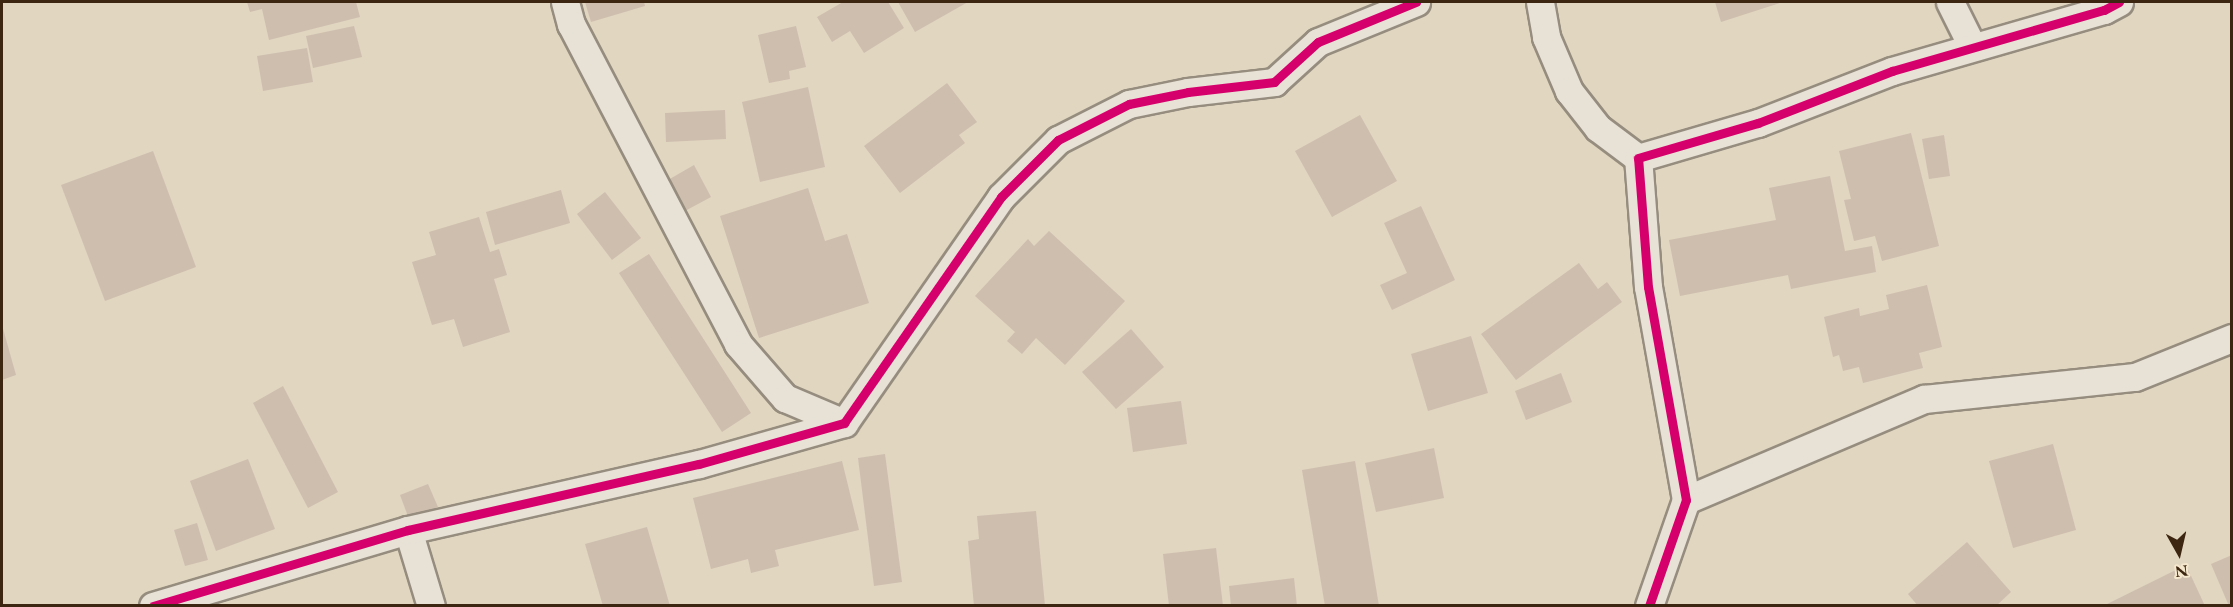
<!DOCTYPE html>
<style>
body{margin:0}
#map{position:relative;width:2233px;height:607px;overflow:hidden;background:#e1d6c0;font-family:"EB Garamond",serif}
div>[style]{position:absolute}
.building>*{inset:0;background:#cebeae}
.roads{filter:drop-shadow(2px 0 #968d7f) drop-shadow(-2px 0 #968d7f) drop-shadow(0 2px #968d7f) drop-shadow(0 -2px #968d7f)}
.street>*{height:27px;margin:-13.5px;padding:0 13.5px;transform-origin:13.5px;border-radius:13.5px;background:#e7e1d6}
.cycleway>*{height:9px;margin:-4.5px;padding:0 4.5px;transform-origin:4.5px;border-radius:4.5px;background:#d6006c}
span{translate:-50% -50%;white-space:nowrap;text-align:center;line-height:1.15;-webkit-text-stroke:4.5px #f5e7cd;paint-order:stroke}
.frame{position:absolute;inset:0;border:3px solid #3c2511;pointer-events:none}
.north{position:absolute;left:2149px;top:523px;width:60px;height:60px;-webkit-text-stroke:4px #f5e7cd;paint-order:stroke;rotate:172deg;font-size:16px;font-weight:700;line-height:24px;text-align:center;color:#3c2511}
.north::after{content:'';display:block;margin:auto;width:21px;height:27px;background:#3c2511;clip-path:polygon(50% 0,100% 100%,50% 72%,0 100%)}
</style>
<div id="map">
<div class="building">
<div style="clip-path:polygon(247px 2px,356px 2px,360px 17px,269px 40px,262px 9px,250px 12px)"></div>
<div style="clip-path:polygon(585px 2px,644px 2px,645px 6px,591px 22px)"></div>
<div style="clip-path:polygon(843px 2px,888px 2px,904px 28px,864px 53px,850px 31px,832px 42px,817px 17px)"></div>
<div style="clip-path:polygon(898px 2px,968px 2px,915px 32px)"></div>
<div style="clip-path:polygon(1715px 2px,1783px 2px,1721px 22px)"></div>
<div style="clip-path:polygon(354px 26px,362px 57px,313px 68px,306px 36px)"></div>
<div style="clip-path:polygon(796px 26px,806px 67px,789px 71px,790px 79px,769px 83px,758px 35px)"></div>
<div style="clip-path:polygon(307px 48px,313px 82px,263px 91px,257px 56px)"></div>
<div style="clip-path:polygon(947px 83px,977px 122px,959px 135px,965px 143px,900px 193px,864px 146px)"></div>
<div style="clip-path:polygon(808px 87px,825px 167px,760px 182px,742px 102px)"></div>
<div style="clip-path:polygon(725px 110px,726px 139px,666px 142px,665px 113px)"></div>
<div style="clip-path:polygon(1360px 115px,1397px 181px,1332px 217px,1295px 151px)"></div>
<div style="clip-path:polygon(1911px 133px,1939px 246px,1882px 261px,1875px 236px,1854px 241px,1844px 200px,1851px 199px,1839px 151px)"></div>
<div style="clip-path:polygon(1944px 135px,1950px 176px,1929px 179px,1922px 139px)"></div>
<div style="clip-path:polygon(153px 151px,196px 267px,105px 301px,61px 185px)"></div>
<div style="clip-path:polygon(694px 165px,711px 197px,685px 211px,668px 180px)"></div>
<div style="clip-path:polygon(1830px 176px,1845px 251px,1872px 246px,1876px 272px,1791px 289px,1788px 275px,1680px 296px,1669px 240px,1776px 220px,1769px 188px)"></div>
<div style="clip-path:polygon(808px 188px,825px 241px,847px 234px,869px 303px,759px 338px,720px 216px)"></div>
<div style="clip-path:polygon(561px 190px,570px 223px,495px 245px,486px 212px)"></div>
<div style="clip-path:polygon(605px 192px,641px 238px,612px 260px,577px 214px)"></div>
<div style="clip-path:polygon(1421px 206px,1455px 280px,1392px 310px,1380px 285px,1407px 273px,1384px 223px)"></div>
<div style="clip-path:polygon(479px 217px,490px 252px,499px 249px,507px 275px,494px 279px,510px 332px,463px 347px,454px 319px,432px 325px,412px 262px,436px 255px,429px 232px)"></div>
<div style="clip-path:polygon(1049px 231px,1125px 301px,1065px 365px,1036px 338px,1022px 354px,1007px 341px,1015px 332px,975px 296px,1028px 239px,1034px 246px)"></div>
<div style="clip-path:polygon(649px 254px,751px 413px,722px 432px,619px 273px)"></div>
<div style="clip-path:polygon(1579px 263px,1598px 289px,1607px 282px,1622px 302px,1516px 380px,1481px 334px)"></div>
<div style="clip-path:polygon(1927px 285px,1942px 347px,1919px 353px,1923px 368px,1863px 383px,1859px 367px,1843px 371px,1839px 355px,1833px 357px,1824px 317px,1859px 308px,1860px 316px,1889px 309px,1886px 295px)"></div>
<div style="clip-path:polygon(2px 325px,16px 375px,2px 380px)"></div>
<div style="clip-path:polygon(1131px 329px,1164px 367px,1116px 409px,1082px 372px)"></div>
<div style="clip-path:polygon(1471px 336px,1488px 393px,1428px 411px,1411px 354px)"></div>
<div style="clip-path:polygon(1561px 373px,1572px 402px,1526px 420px,1515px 391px)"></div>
<div style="clip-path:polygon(283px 386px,338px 492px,308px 508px,253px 403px)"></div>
<div style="clip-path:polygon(1181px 401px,1187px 444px,1133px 452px,1127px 408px)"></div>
<div style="clip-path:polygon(2053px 444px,2076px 530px,2013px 548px,1989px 461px)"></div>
<div style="clip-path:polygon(1434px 448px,1444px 498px,1376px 512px,1365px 463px)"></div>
<div style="clip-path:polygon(885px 454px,902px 582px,874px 586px,858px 458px)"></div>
<div style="clip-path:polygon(248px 459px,275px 529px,216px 551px,190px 481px)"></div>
<div style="clip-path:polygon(842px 461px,859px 530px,775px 550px,779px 566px,751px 573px,748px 559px,711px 569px,693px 498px)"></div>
<div style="clip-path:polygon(1355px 461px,1379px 606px,1325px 606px,1302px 470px)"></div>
<div style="clip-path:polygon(428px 484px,438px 507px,409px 519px,400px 495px)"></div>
<div style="clip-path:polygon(1036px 511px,1045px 606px,974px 606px,968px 541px,979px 539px,977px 516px)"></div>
<div style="clip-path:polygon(197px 523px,208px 560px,185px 566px,174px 530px)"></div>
<div style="clip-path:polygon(647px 527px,670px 606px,603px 606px,585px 544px)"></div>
<div style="clip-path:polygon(1967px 542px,2011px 592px,1996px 606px,1918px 606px,1908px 594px)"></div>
<div style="clip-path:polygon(1216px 548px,1223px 606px,1169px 606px,1163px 554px)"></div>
<div style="clip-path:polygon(2232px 555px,2232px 606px,2229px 606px,2211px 564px)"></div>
<div style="clip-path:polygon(2186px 565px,2205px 606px,2103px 606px)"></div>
<div style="clip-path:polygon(1294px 578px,1297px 606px,1231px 606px,1229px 586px)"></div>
</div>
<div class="roads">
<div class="street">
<div style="left:565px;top:2px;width:23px;rotate:75deg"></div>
<div style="left:571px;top:24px;width:361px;rotate:62.4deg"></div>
<div style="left:738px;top:344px;width:72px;rotate:49deg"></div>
<div style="left:785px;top:398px;width:64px;rotate:23deg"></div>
<div style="left:1540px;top:2px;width:36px;rotate:80deg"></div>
<div style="left:1546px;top:37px;width:59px;rotate:66.9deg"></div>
<div style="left:1569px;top:91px;width:47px;rotate:51.9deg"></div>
<div style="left:1598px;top:128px;width:50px;rotate:36.9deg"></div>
<div style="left:1950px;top:2px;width:49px;rotate:63.4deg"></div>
<div style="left:1686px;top:500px;width:259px;rotate:-23deg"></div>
<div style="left:1924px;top:399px;width:212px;rotate:-6deg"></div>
<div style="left:2135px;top:377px;width:105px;rotate:-21.9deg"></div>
<div style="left:408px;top:530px;width:79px;rotate:73.2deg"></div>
<div style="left:153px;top:606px;width:266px;rotate:-16.6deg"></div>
<div style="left:408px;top:530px;width:298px;rotate:-12.8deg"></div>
<div style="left:699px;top:464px;width:151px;rotate:-15.8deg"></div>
<div style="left:844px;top:423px;width:275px;rotate:-55.2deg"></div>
<div style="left:1001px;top:197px;width:81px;rotate:-45deg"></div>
<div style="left:1058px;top:140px;width:80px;rotate:-26.9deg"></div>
<div style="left:1129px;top:104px;width:60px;rotate:-11.5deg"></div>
<div style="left:1188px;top:92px;width:87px;rotate:-6.6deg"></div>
<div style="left:1274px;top:82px;width:59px;rotate:-42.3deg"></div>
<div style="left:1318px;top:42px;width:106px;rotate:-22.2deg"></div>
<div style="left:1649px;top:606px;width:112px;rotate:-70.8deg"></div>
<div style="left:1686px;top:500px;width:216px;rotate:-100.1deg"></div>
<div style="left:1648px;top:287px;width:129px;rotate:-94.4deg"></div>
<div style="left:1638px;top:158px;width:125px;rotate:-16.3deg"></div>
<div style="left:1758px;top:123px;width:144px;rotate:-21.2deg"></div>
<div style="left:1892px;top:71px;width:221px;rotate:-16.1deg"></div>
<div style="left:2104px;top:10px;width:17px;rotate:-28deg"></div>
</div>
</div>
<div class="cycleway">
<div style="left:153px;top:606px;width:266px;rotate:-16.6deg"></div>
<div style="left:408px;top:530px;width:298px;rotate:-12.8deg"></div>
<div style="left:699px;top:464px;width:151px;rotate:-15.8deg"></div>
<div style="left:844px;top:423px;width:275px;rotate:-55.2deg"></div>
<div style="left:1001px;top:197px;width:81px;rotate:-45deg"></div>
<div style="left:1058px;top:140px;width:80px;rotate:-26.9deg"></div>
<div style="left:1129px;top:104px;width:60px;rotate:-11.5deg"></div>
<div style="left:1188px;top:92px;width:87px;rotate:-6.6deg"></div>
<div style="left:1274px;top:82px;width:59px;rotate:-42.3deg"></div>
<div style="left:1318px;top:42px;width:106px;rotate:-22.2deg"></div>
<div style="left:1649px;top:606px;width:112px;rotate:-70.8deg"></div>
<div style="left:1686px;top:500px;width:216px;rotate:-100.1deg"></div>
<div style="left:1648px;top:287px;width:129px;rotate:-94.4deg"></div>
<div style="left:1638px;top:158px;width:125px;rotate:-16.3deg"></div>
<div style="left:1758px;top:123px;width:144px;rotate:-21.2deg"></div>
<div style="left:1892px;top:71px;width:221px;rotate:-16.1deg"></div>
<div style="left:2104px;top:10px;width:17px;rotate:-28deg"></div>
</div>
<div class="frame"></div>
<div class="north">N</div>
</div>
